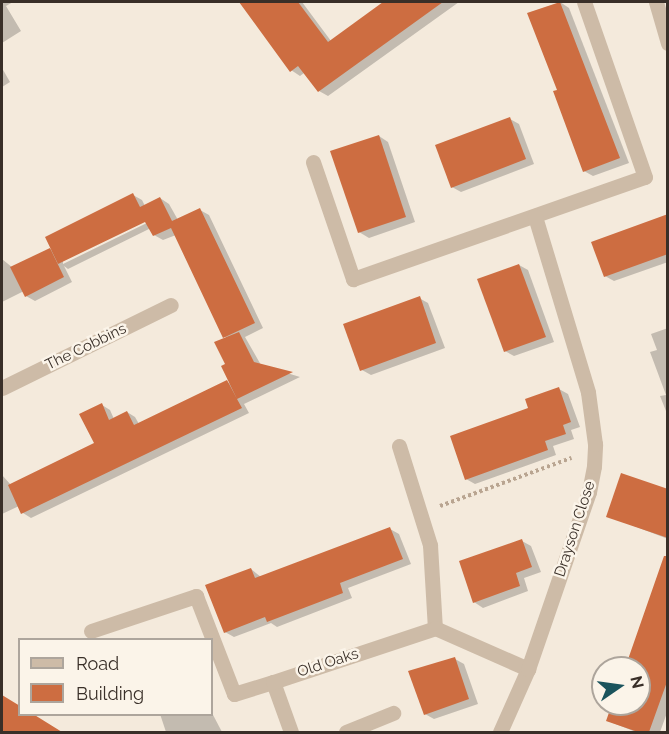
<!DOCTYPE html>
<style>
body{margin:0}
#map{position:relative;width:669px;height:734px;overflow:hidden;background:#f4eadc;font-family:Raleway,sans-serif}
div>[style]{position:absolute}
.shadow>*{inset:0;background:#0003}
.building>*{inset:0;background:#cd6d41}
.path>*{height:4px;margin-top:-2px;transform-origin:0;background:repeating-linear-gradient(90deg,#b9a591 0 3px,transparent 0 6px)}
.minor>*{height:15px;margin:-7.5px;padding:0 7.5px;transform-origin:7.5px;border-radius:7.5px;background:#cdbba7}
.tertiary>*{height:15px;margin:-7.5px;padding:0 7.5px;transform-origin:7.5px;border-radius:7.5px;background:#cdbba7}
span{translate:-50% -50%;white-space:nowrap;text-align:center;line-height:1.15;-webkit-text-stroke:5px #fbf4e9;paint-order:stroke}
.street-label{font-size:15px;color:#392f28}
.frame{position:absolute;inset:0;border:3px solid #392f28;pointer-events:none}
.legend{position:absolute;left:18px;top:638px;width:195px;height:78px;box-sizing:border-box;background:#fbf4e9;border:2px solid #ada59c;margin:0;padding:8px 10px;list-style:none;font-size:18px;color:#392f28}
.legend li{display:flex;align-items:center;gap:12px;height:30px}
.legend b{width:30px;border:2px solid #ada59c}
.north{position:absolute;left:591px;top:656px;width:60px;height:60px;box-sizing:border-box;background:#fbf4e9;border:2px solid #ada59c;border-radius:50%;rotate:77deg;font-size:16px;font-weight:700;line-height:24px;text-align:center;color:#392f28}
.north::after{content:'';display:block;margin:auto;width:21px;height:27px;background:#1b545d;clip-path:polygon(50% 0,100% 100%,50% 72%,0 100%)}
</style>
<div id="map">
<div class="shadow">
<div style="clip-path:polygon(2px 2px,13px 2px,6px 6px,21px 31px,2px 43px)"></div>
<div style="clip-path:polygon(241px 2px,302px 2px,331px 41px,385px 2px,459px 2px,328px 96px,319px 91px,304px 73px,300px 76px,291px 70px)"></div>
<div style="clip-path:polygon(560px 2px,569px 8px,629px 163px,593px 176px,584px 171px,559px 90px)"></div>
<div style="clip-path:polygon(2px 68px,10px 82px,2px 87px)"></div>
<div style="clip-path:polygon(510px 119px,519px 124px,534px 164px,461px 192px,452px 187px)"></div>
<div style="clip-path:polygon(379px 136px,388px 142px,415px 222px,369px 238px,359px 232px)"></div>
<div style="clip-path:polygon(evenodd,133px 195px,142px 200px,145px 206px,160px 198px,169px 204px,178px 220px,200px 210px,209px 215px,263px 328px,245px 337px,261px 365px,300px 377px,244px 404px,249px 413px,31px 518px,23px 513px,19px 506px,2px 514px,2px 475px,11px 485px,96px 444px,102px 405px,110px 410px,114px 419px,127px 412px,135px 417px,139px 424px,227px 382px,231px 384px,226px 338px,176px 235px,163px 240px,154px 235px,151px 228px,68px 269px,64px 266px,72px 282px,35px 301px,26px 296px,24px 291px,2px 302px,2px 259px,13px 268px,50px 249px,54px 252px,133px 195px,152px 217px,153px 220px,63px 264px,63px 261px,152px 217px)"></div>
<div style="clip-path:polygon(668px 215px,668px 262px,614px 281px,605px 276px)"></div>
<div style="clip-path:polygon(519px 265px,528px 270px,554px 342px,514px 356px,505px 351px)"></div>
<div style="clip-path:polygon(419px 298px,428px 303px,445px 348px,371px 375px,362px 370px)"></div>
<div style="clip-path:polygon(668px 328px,668px 416px,660px 396px,666px 395px,650px 352px,657px 350px,651px 334px)"></div>
<div style="clip-path:polygon(559px 389px,568px 394px,580px 427px,571px 430px,574px 439px,553px 446px,556px 455px,475px 484px,466px 479px,530px 409px)"></div>
<div style="clip-path:polygon(668px 491px,668px 539px,608px 516px)"></div>
<div style="clip-path:polygon(390px 529px,399px 534px,411px 564px,348px 588px,352px 598px,277px 627px,271px 623px,234px 637px,225px 632px,251px 569px,261px 577px)"></div>
<div style="clip-path:polygon(522px 541px,531px 546px,541px 572px,524px 578px,528px 591px,483px 608px,474px 602px)"></div>
<div style="clip-path:polygon(668px 591px,668px 710px,660px 732px,636px 732px,608px 721px,614px 704px,639px 704px,639px 668px,626px 668px)"></div>
<div style="clip-path:polygon(455px 659px,464px 664px,478px 704px,434px 719px,425px 714px)"></div>
<div style="clip-path:polygon(2px 696px,20px 707px,20px 714px,31px 714px,61px 732px,2px 732px)"></div>
<div style="clip-path:polygon(212px 713px,222px 732px,166px 732px,160px 714px)"></div>
</div>
<div class="building">
<div style="clip-path:polygon(239px 2px,298px 2px,328px 42px,383px 2px,443px 2px,318px 92px,298px 66px,290px 72px)"></div>
<div style="clip-path:polygon(560px 2px,620px 158px,583px 172px,553px 91px,557px 90px,527px 13px)"></div>
<div style="clip-path:polygon(510px 117px,526px 159px,451px 188px,435px 145px)"></div>
<div style="clip-path:polygon(379px 135px,406px 217px,358px 233px,330px 151px)"></div>
<div style="clip-path:polygon(133px 193px,140px 207px,160px 197px,172px 221px,200px 208px,255px 323px,223px 338px,171px 228px,153px 236px,145px 222px,58px 264px,45px 237px)"></div>
<div style="clip-path:polygon(668px 214px,668px 254px,604px 277px,591px 242px)"></div>
<div style="clip-path:polygon(50px 248px,64px 277px,25px 297px,10px 267px)"></div>
<div style="clip-path:polygon(519px 264px,546px 337px,504px 352px,477px 279px)"></div>
<div style="clip-path:polygon(420px 296px,436px 343px,360px 371px,343px 324px)"></div>
<div style="clip-path:polygon(239px 332px,254px 362px,293px 372px,237px 399px,242px 408px,21px 514px,8px 485px,94px 443px,79px 414px,102px 403px,109px 420px,127px 411px,134px 425px,227px 380px,237px 399px,221px 366px,225px 364px,214px 342px)"></div>
<div style="clip-path:polygon(559px 387px,571px 422px,563px 425px,566px 434px,545px 441px,548px 450px,465px 480px,450px 436px,528px 408px,525px 399px)"></div>
<div style="clip-path:polygon(621px 473px,668px 489px,668px 538px,606px 517px)"></div>
<div style="clip-path:polygon(390px 527px,403px 559px,340px 583px,343px 593px,267px 622px,265px 617px,224px 633px,205px 585px,251px 568px,255px 578px)"></div>
<div style="clip-path:polygon(522px 539px,532px 567px,516px 573px,520px 586px,473px 603px,459px 561px)"></div>
<div style="clip-path:polygon(664px 556px,668px 556px,668px 679px,649px 732px,638px 732px,606px 721px,612px 704px,639px 704px,639px 668px,625px 668px)"></div>
<div style="clip-path:polygon(455px 657px,469px 699px,424px 715px,408px 671px)"></div>
<div style="clip-path:polygon(2px 695px,20px 706px,20px 714px,33px 714px,62px 732px,2px 732px)"></div>
</div>
<div class="path">
<div style="left:440px;top:506px;width:140px;rotate:-20.1deg"></div>
</div>
<div class="minor">
<div style="left:313px;top:162px;width:124px;rotate:71.1deg"></div>
<div style="left:353px;top:279px;width:309px;rotate:-19.3deg"></div>
<div style="left:645px;top:177px;width:185px;rotate:-109.2deg"></div>
<div style="left:2px;top:388px;width:188px;rotate:-26.2deg"></div>
<div style="left:399px;top:446px;width:104px;rotate:72.6deg"></div>
<div style="left:430px;top:545px;width:83px;rotate:86.6deg"></div>
<div style="left:91px;top:631px;width:111px;rotate:-18.4deg"></div>
<div style="left:196px;top:596px;width:105px;rotate:68.8deg"></div>
<div style="left:234px;top:694px;width:41px;rotate:-17.1deg"></div>
<div style="left:291px;top:732px;width:53px;rotate:-109.8deg"></div>
<div style="left:273px;top:682px;width:171px;rotate:-18.4deg"></div>
<div style="left:435px;top:628px;width:102px;rotate:23.8deg"></div>
<div style="left:346px;top:732px;width:51px;rotate:-22deg"></div>
<div style="left:500px;top:732px;width:69px;rotate:-66deg"></div>
<div style="left:528px;top:669px;width:187px;rotate:-71deg"></div>
<div style="left:589px;top:492px;width:26px;rotate:-79deg"></div>
<div style="left:594px;top:466px;width:22px;rotate:-87deg"></div>
<div style="left:595px;top:444px;width:52px;rotate:-97.7deg"></div>
<div style="left:588px;top:392px;width:184px;rotate:-106.8deg"></div>
</div>
<div class="tertiary">
<div style="left:656px;top:2px;width:43px;rotate:73.7deg"></div>
</div>
<div class="street-label">
<span style="left:86px;top:347px;rotate:-26deg">The Cobbins</span>
<span style="left:575px;top:529px;rotate:-72deg">Drayson Close</span>
<span style="left:328px;top:663px;rotate:-18deg">Old Oaks</span>
</div>
<div class="frame"></div>
<ul class="legend">
<li><b style="height:8px;background:#cdbba7"></b>Road</li>
<li><b style="height:16px;background:#cd6d41"></b>Building</li>
</ul>
<div class="north">N</div>
</div>
